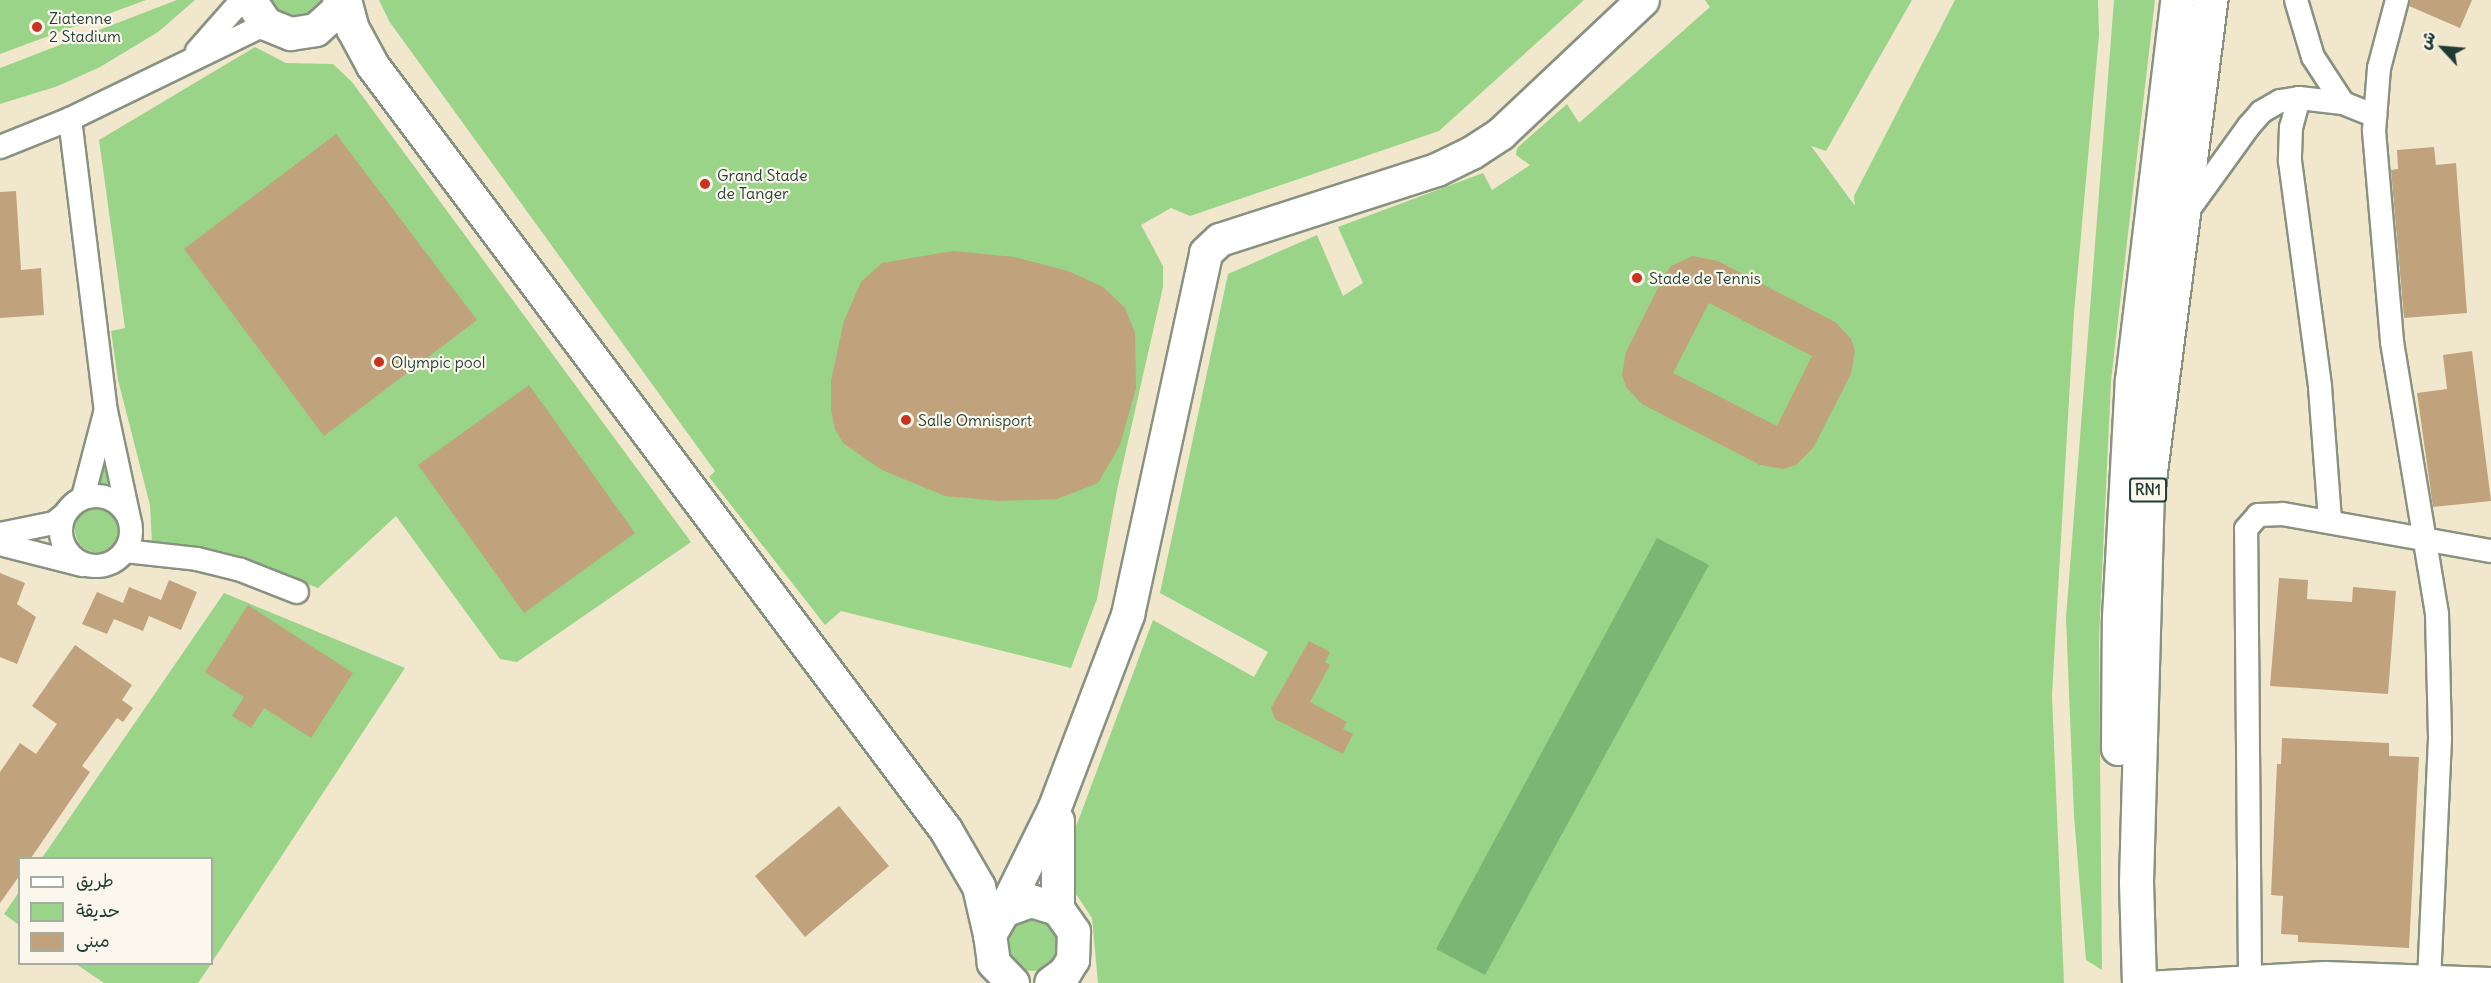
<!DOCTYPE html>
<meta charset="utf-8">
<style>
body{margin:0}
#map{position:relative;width:2491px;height:983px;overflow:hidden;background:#f1e7cd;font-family:Delius,"Playpen Sans Arabic",sans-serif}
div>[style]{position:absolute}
.green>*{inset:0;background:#99d488}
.round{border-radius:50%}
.forest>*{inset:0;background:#7ab674}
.building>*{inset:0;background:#c0a27c}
.roads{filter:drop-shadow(2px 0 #889280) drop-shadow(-2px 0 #889280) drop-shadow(0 2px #889280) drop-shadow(0 -2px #889280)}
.street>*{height:22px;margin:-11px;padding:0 11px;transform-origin:11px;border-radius:11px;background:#fff}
.street>.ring{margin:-11px;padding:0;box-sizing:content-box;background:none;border:22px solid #fff;border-radius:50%}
.secondary>*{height:32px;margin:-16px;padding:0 16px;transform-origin:16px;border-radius:16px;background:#fff}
.highway>*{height:33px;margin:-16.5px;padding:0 16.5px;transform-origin:16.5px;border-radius:16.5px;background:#fff}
.dots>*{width:16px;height:16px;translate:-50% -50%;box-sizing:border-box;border:3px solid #fbf7ec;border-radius:50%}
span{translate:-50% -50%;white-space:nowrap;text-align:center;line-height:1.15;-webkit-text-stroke:4.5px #fbf7ec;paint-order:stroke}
.shield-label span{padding:2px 4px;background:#fbf7ec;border:2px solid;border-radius:4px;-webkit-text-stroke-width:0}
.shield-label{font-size:15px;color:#1f3d34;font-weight:700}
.poi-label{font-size:16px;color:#1f3d34}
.left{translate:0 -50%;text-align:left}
.legend{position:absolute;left:18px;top:857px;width:195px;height:108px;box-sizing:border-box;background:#fbf7ec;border:2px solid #a3ada2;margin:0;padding:8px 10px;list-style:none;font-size:18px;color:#1f3d34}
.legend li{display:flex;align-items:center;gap:12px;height:30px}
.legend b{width:30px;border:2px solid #a3ada2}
.north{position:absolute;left:2413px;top:18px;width:60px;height:60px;-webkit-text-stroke:4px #fbf7ec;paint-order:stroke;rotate:296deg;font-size:16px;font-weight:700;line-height:24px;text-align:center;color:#1f3d34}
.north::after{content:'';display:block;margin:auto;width:21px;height:27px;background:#1f3d34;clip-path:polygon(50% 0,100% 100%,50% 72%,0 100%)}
</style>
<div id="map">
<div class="green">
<div style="clip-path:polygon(0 0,146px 0,0 54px)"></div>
<div style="clip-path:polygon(177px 0,195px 0,158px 32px,100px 67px,58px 86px,0 104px,0 68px)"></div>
<div style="clip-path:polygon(264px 0,330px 0,321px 14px,286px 21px)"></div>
<div style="clip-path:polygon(379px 0,1584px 0,1439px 131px,1190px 216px,1171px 208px,1141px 225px,1163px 266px,1163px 287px,1117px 490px,1097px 599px,1071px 668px,841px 611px,825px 625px,709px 477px,715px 471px,389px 21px)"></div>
<div style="clip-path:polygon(1705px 0,1912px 0,1826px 151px,1811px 146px,1855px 206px,1854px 196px,1955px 0,2098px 0,2099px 35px,2074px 313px,2052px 695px,2064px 983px,1098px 983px,1092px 918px,1074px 891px,1069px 871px,1074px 832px,1153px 620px,1254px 677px,1268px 652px,1160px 593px,1228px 274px,1317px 235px,1343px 296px,1363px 283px,1338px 227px,1483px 173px,1492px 190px,1530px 165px,1516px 155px,1517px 148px,1567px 104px,1579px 123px,1710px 7px)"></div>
<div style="clip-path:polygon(2114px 0,2155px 0,2111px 381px,2099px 638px,2102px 970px,2086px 960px,2074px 816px,2066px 618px)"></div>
<div style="clip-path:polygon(255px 47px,286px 63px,333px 64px,352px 82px,691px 542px,517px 662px,500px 659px,396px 516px,318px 588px,225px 552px,152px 542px,150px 505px,118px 380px,111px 331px,125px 328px,99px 140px)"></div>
<div style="clip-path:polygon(104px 446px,111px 483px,97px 484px)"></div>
<div class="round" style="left:75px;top:507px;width:46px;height:46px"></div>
<div style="clip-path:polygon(224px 593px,405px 668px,212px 962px,212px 858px,42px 858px)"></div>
<div style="clip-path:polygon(19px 892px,19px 925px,4px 914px)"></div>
<div class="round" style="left:1005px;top:917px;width:54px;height:54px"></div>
<div style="clip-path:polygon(76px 964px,211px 964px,198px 983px,104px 983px)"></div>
</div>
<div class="forest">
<div style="clip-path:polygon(1657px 538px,1709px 565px,1485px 975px,1436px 949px)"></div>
</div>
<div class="building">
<div style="clip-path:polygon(2410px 0,2472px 0,2460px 28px,2409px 6px)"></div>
<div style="clip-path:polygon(336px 134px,477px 320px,324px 436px,184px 249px)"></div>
<div style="clip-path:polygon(2434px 147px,2436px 165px,2456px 163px,2467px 313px,2404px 318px,2391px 170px,2398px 169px,2397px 150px)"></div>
<div style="clip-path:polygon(16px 191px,21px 270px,41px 268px,44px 315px,0 318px,0 192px)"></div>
<div style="clip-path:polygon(953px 251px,1014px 257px,1068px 271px,1103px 287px,1125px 308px,1135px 333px,1136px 388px,1120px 445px,1098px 483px,1057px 499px,999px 501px,945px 496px,882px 470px,843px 443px,835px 429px,831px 410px,831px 381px,844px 321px,861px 282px,882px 263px)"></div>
<div style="clip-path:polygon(evenodd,1693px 256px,1718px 261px,1835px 322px,1851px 339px,1855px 351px,1851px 374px,1813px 448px,1796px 465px,1783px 469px,1760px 465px,1642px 404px,1626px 387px,1622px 375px,1626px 352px,1664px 276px,1671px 266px,1693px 256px,1709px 303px,1812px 356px,1777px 426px,1673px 373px,1709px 303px)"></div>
<div style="clip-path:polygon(2472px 351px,2491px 501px,2433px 507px,2417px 393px,2447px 389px,2443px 355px)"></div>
<div style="clip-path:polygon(529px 385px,635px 533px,524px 613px,418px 465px)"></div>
<div style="clip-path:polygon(0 573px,25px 583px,17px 604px,36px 617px,17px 664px,0 657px)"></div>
<div style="clip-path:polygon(2279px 578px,2308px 580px,2307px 599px,2352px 602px,2353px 587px,2396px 591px,2388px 694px,2270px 686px)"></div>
<div style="clip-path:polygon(169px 580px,197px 592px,181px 630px,149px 616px,143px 631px,114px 619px,107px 634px,82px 624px,97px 592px,123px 603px,129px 587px,161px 600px)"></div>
<div style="clip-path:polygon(248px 605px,353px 673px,311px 738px,264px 708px,251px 728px,232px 716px,244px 697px,205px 672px)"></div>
<div style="clip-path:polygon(1309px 641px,1330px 652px,1325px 662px,1330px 665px,1310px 702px,1347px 722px,1343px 729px,1353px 734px,1343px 754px,1275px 719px,1271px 708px)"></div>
<div style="clip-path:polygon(75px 645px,132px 685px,122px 700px,133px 708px,123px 722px,117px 718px,82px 766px,90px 772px,31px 858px,20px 858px,20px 875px,0 903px,0 772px,20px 743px,36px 754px,57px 724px,32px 706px)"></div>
<div style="clip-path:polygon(2282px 738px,2389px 743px,2389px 756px,2419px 757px,2409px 948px,2298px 942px,2298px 935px,2281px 934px,2283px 896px,2271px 895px,2277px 764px,2281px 764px)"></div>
<div style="clip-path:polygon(839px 806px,889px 866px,805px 937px,755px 876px)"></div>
</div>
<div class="roads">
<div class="street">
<div style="left:2296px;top:0;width:59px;rotate:73.4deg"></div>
<div style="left:2313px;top:57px;width:55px;rotate:56.9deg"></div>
<div style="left:2397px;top:0;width:70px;rotate:104.8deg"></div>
<div style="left:2379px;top:68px;width:63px;rotate:94.5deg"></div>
<div style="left:2374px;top:131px;width:212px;rotate:85.1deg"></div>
<div style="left:2392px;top:342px;width:276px;rotate:80.6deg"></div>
<div style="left:2437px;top:614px;width:125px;rotate:88.6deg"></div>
<div style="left:2440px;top:739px;width:244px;rotate:92.6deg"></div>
<div style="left:197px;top:51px;width:68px;rotate:-48.6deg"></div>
<div style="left:2299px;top:98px;width:30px;rotate:105deg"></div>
<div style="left:2291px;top:127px;width:34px;rotate:92deg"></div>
<div style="left:2290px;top:161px;width:228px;rotate:82.4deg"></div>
<div style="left:2320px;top:387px;width:133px;rotate:85.7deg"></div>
<div style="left:70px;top:119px;width:294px;rotate:83deg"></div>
<div style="left:106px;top:411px;width:109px;rotate:77.9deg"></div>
<div style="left:0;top:147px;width:75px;rotate:-21.8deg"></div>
<div style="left:70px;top:119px;width:218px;rotate:-25.9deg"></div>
<div style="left:2184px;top:216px;width:111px;rotate:-54.2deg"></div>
<div style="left:2249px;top:126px;width:18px;rotate:-49deg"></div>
<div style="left:2261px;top:112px;width:22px;rotate:-30deg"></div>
<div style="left:2280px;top:101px;width:19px;rotate:-9deg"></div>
<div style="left:2299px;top:98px;width:44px;rotate:6.5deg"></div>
<div style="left:2343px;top:103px;width:35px;rotate:22deg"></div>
<div class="ring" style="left:61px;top:496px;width:48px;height:48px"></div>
<div style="left:83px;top:497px;width:87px;rotate:-75.3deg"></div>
<div style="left:0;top:534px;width:55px;rotate:-11.5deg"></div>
<div style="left:54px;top:523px;width:13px;rotate:-39deg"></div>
<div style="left:0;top:544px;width:85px;rotate:14.4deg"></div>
<div style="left:125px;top:551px;width:72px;rotate:6.3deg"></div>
<div style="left:197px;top:559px;width:45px;rotate:14deg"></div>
<div style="left:241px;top:570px;width:60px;rotate:21.4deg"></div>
<div style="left:2250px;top:976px;width:447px;rotate:-90.5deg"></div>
<div style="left:2246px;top:529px;width:18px;rotate:-49deg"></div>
<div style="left:2258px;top:515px;width:25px;rotate:-2deg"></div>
<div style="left:2283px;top:514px;width:211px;rotate:10.1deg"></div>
<div style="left:2147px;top:983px;width:178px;rotate:-3.2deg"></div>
<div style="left:2325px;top:973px;width:166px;rotate:2.1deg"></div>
</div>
<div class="secondary">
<div style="left:250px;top:0;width:29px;rotate:56deg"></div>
<div style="left:266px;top:24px;width:27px;rotate:22deg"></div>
<div style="left:291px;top:34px;width:25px;rotate:-9deg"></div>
<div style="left:316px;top:30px;width:27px;rotate:-42deg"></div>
<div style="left:336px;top:12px;width:13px;rotate:-67deg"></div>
<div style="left:345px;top:0;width:30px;rotate:75deg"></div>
<div style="left:353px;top:29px;width:42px;rotate:61.6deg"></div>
<div style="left:373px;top:66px;width:955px;rotate:53.13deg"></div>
<div style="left:946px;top:830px;width:66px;rotate:59.9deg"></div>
<div style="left:979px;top:887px;width:49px;rotate:77.1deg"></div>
<div style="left:1058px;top:909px;width:88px;rotate:-90deg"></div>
<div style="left:1004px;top:911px;width:113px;rotate:-63.7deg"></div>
<div style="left:1054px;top:810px;width:209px;rotate:-69.2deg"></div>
<div style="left:1128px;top:615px;width:370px;rotate:-77.8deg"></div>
<div style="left:1206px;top:253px;width:19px;rotate:-43deg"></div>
<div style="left:1220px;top:240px;width:228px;rotate:-17.9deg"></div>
<div style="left:1437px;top:170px;width:39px;rotate:-26deg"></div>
<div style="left:1472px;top:153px;width:35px;rotate:-33deg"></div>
<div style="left:1501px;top:134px;width:195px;rotate:-43.3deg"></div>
<div style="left:1013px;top:983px;width:28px;rotate:-134deg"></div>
<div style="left:994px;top:963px;width:28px;rotate:-98deg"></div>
<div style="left:990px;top:935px;width:28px;rotate:-60deg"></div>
<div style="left:1004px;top:911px;width:29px;rotate:-20deg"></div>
<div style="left:1031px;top:901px;width:28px;rotate:17deg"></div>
<div style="left:1058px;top:909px;width:28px;rotate:55deg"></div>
<div style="left:1074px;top:932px;width:28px;rotate:92deg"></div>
<div style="left:1073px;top:960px;width:15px;rotate:122deg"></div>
<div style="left:1065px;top:973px;width:17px;rotate:144deg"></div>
</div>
<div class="highway">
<div style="left:2118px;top:748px;width:131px;rotate:-89.6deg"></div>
<div style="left:2119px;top:617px;width:237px;rotate:-86.9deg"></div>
<div style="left:2132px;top:380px;width:383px;rotate:-83.2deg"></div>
<div style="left:2139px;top:983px;width:101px;rotate:-91.7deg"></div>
<div style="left:2136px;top:882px;width:387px;rotate:-88.4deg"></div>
<div style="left:2147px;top:495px;width:499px;rotate:-82.7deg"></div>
</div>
</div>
<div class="dots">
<div style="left:37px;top:27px;background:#c8321e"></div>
<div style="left:705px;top:184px;background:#c8321e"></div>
<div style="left:1637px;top:278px;background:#c8321e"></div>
<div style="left:379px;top:362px;background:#c8321e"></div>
<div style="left:906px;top:420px;background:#c8321e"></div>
</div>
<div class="shield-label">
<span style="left:2148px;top:490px">RN1</span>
</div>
<div class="poi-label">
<span class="left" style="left:49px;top:27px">Ziatenne<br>2 Stadium</span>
<span class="left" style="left:717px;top:184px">Grand Stade<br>de Tanger</span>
<span class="left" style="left:1649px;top:278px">Stade de Tennis</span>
<span class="left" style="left:391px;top:362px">Olympic pool</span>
<span class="left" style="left:918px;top:420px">Salle Omnisport</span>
</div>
<ul class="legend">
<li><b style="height:8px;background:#fff"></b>طريق</li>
<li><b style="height:16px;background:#99d488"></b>حديقة</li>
<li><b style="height:16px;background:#c0a27c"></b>مبنى</li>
</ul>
<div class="north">ش</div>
</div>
